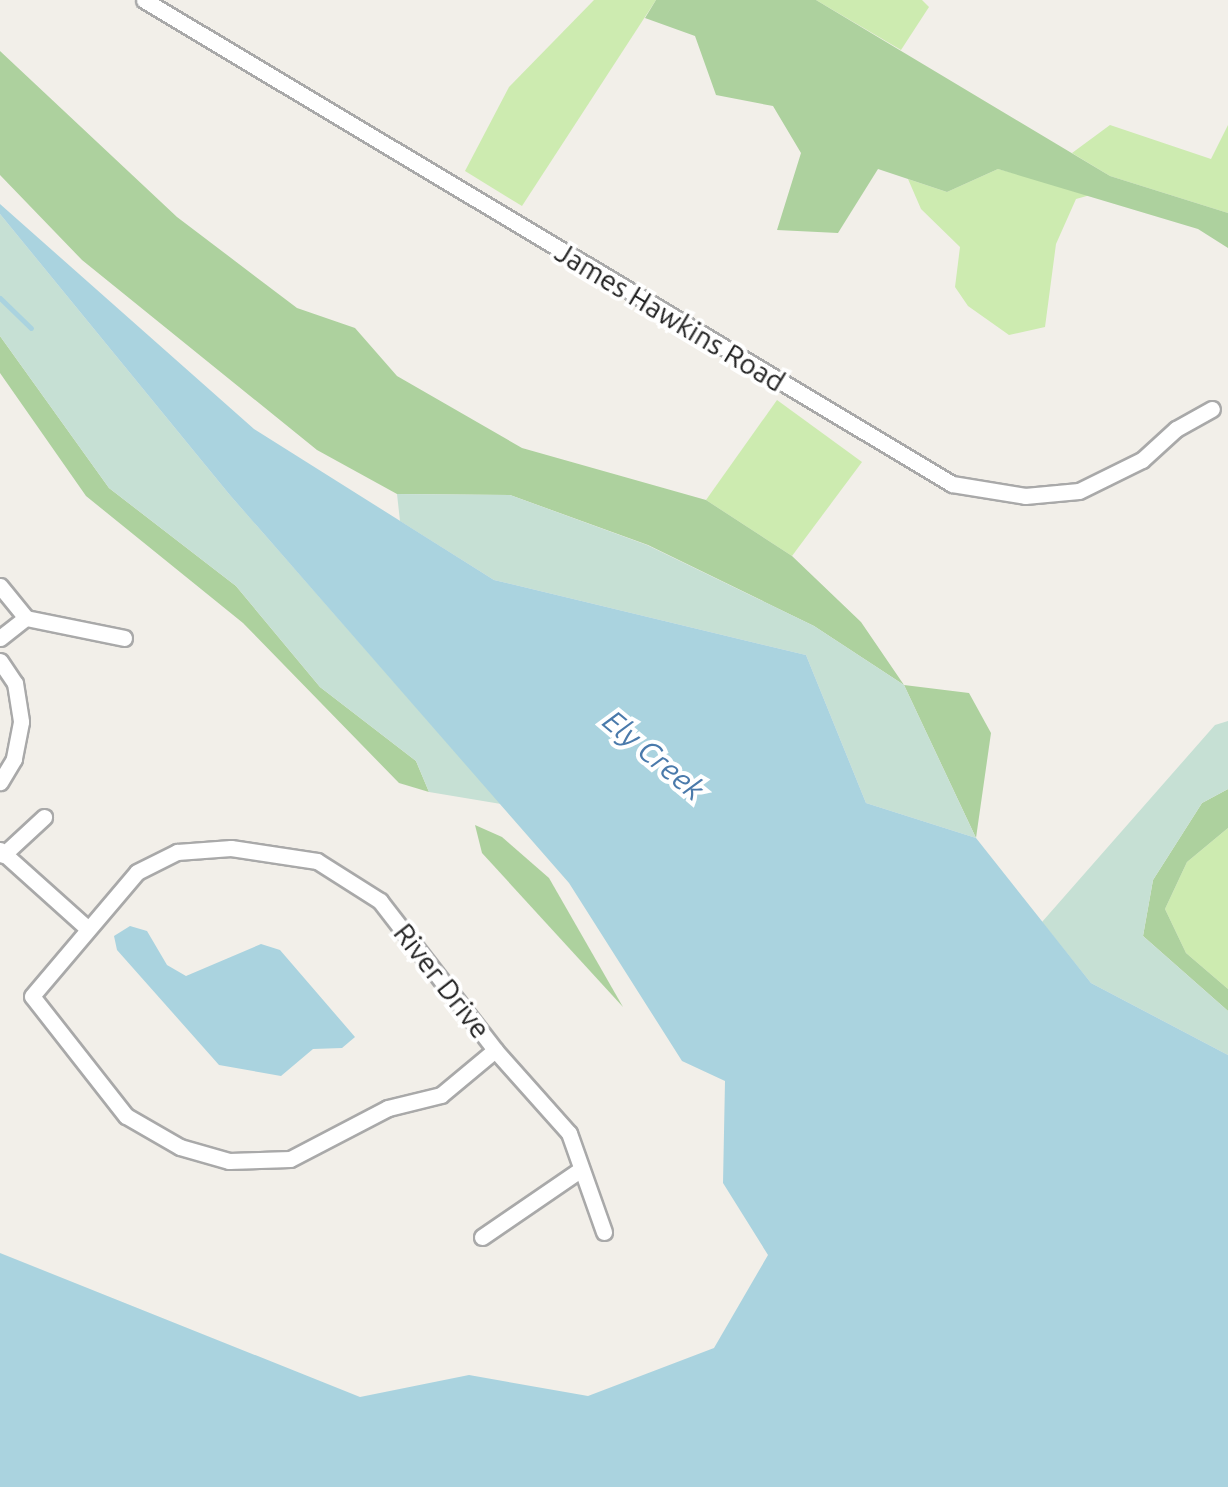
<!DOCTYPE html>
<style>
body{margin:0}
#map{position:relative;width:1228px;height:1487px;overflow:hidden;background:#f2efe9;font-family:Ubuntu,sans-serif}
div>[style]{position:absolute}
.grass>*{inset:0;background:#cdebb0}
.forest>*{inset:0;background:#add19e}
.wetland>*{inset:0;background:#c6e0d4}
.water>*{inset:0;background:#aad3df}
.stream>*{height:5px;margin:-2.5px;padding:0 2.5px;transform-origin:2.5px;border-radius:2.5px;background:#aad3df}
.roads{filter:drop-shadow(2px 0 #a9a9a9) drop-shadow(-2px 0 #a9a9a9) drop-shadow(0 2px #a9a9a9) drop-shadow(0 -2px #a9a9a9)}
.street>*{height:15px;margin:-7.5px;padding:0 7.5px;transform-origin:7.5px;border-radius:7.5px;background:#fff}
span{translate:-50% -50%;white-space:nowrap;text-align:center;line-height:1.15;-webkit-text-stroke:8px #fff;paint-order:stroke}
.street-label{font-size:28px;color:#222}
.water-label{font-size:30px;color:#4a7aab;font-style:italic}
</style>
<div id="map">
<div class="grass">
<div style="clip-path:polygon(594px 0,656px 0,522px 206px,465px 171px,509px 87px)"></div>
<div style="clip-path:polygon(816px 0,922px 0,929px 7px,901px 50px)"></div>
<div style="clip-path:polygon(1110px 125px,1211px 159px,1228px 125px,1228px 213px,1110px 176px,1072px 153px)"></div>
<div style="clip-path:polygon(998px 169px,1094px 194px,1076px 199px,1056px 244px,1045px 327px,1009px 335px,968px 306px,955px 287px,960px 247px,921px 209px,908px 179px,947px 192px)"></div>
<div style="clip-path:polygon(777px 400px,862px 462px,792px 556px,706px 500px)"></div>
<div style="clip-path:polygon(1228px 828px,1228px 989px,1186px 953px,1165px 909px,1187px 862px)"></div>
</div>
<div class="forest">
<div style="clip-path:polygon(656px 0,816px 0,1110px 176px,1228px 213px,1228px 248px,1198px 229px,998px 169px,947px 192px,878px 169px,838px 233px,777px 230px,801px 153px,773px 106px,716px 95px,695px 36px,645px 18px)"></div>
<div style="clip-path:polygon(0 51px,177px 217px,297px 308px,355px 328px,397px 376px,522px 448px,706px 500px,792px 556px,861px 622px,904px 685px,969px 693px,991px 733px,976px 838px,904px 685px,814px 626px,648px 545px,510px 495px,397px 494px,317px 450px,82px 260px,0 175px)"></div>
<div style="clip-path:polygon(0 336px,109px 488px,236px 586px,320px 687px,416px 761px,429px 792px,399px 783px,243px 623px,86px 496px,0 373px)"></div>
<div style="clip-path:polygon(1228px 789px,1228px 828px,1187px 862px,1165px 909px,1186px 953px,1228px 989px,1228px 1011px,1143px 936px,1153px 880px,1202px 803px)"></div>
<div style="clip-path:polygon(475px 825px,502px 837px,549px 878px,623px 1007px,482px 853px)"></div>
</div>
<div class="wetland">
<div style="clip-path:polygon(0 214px,229px 494px,501px 804px,429px 792px,416px 761px,320px 687px,236px 586px,109px 488px,0 336px)"></div>
<div style="clip-path:polygon(397px 494px,510px 495px,647px 545px,814px 626px,904px 685px,976px 838px,866px 803px,806px 655px,494px 580px,400px 521px)"></div>
<div style="clip-path:polygon(1228px 721px,1228px 789px,1202px 803px,1153px 880px,1143px 936px,1228px 1011px,1228px 1055px,1091px 983px,1042px 922px,1215px 725px)"></div>
</div>
<div class="water">
<div style="clip-path:polygon(0 204px,254px 429px,494px 580px,806px 655px,866px 803px,976px 838px,1091px 983px,1228px 1055px,1228px 1487px,0 1487px,0 1253px,360px 1397px,469px 1375px,588px 1396px,714px 1348px,768px 1255px,723px 1183px,725px 1081px,682px 1061px,569px 883px,229px 494px,0 214px)"></div>
<div style="clip-path:polygon(130px 926px,147px 931px,167px 965px,186px 976px,261px 944px,280px 950px,355px 1037px,342px 1048px,313px 1049px,281px 1076px,219px 1065px,117px 950px,114px 936px)"></div>
</div>
<div class="stream">
<div style="left:0;top:298px;width:43px;rotate:44.1deg"></div>
</div>
<div class="roads">
<div class="street">
<div style="left:144px;top:0;width:942px;rotate:30.92deg"></div>
<div style="left:952px;top:484px;width:74px;rotate:9.3deg"></div>
<div style="left:1025px;top:496px;width:54px;rotate:-5.3deg"></div>
<div style="left:1079px;top:491px;width:70px;rotate:-26.2deg"></div>
<div style="left:1142px;top:460px;width:46px;rotate:-42.4deg"></div>
<div style="left:1176px;top:429px;width:41px;rotate:-29.1deg"></div>
<div style="left:0;top:586px;width:41px;rotate:50.9deg"></div>
<div style="left:0;top:638px;width:33px;rotate:-38deg"></div>
<div style="left:26px;top:618px;width:100px;rotate:11.5deg"></div>
<div style="left:0;top:661px;width:27px;rotate:56deg"></div>
<div style="left:15px;top:683px;width:39px;rotate:81deg"></div>
<div style="left:21px;top:722px;width:38px;rotate:101deg"></div>
<div style="left:14px;top:759px;width:27px;rotate:121deg"></div>
<div style="left:0;top:850px;width:117px;rotate:41.9deg"></div>
<div style="left:3px;top:855px;width:56px;rotate:-42.8deg"></div>
<div style="left:495px;top:1050px;width:70px;rotate:140.2deg"></div>
<div style="left:441px;top:1095px;width:55px;rotate:166.2deg"></div>
<div style="left:388px;top:1108px;width:110px;rotate:152.5deg"></div>
<div style="left:290px;top:1159px;width:61px;rotate:178.1deg"></div>
<div style="left:229px;top:1161px;width:51px;rotate:-164.1deg"></div>
<div style="left:180px;top:1147px;width:62px;rotate:-150.1deg"></div>
<div style="left:126px;top:1116px;width:152px;rotate:-128.1deg"></div>
<div style="left:32px;top:996px;width:162px;rotate:-49.7deg"></div>
<div style="left:137px;top:872px;width:45px;rotate:-26.6deg"></div>
<div style="left:177px;top:852px;width:54px;rotate:-4.2deg"></div>
<div style="left:231px;top:848px;width:87px;rotate:8.6deg"></div>
<div style="left:317px;top:861px;width:75px;rotate:32.4deg"></div>
<div style="left:380px;top:901px;width:188px;rotate:52.3deg"></div>
<div style="left:495px;top:1050px;width:111px;rotate:48.3deg"></div>
<div style="left:569px;top:1133px;width:105px;rotate:70.5deg"></div>
<div style="left:482px;top:1237px;width:119px;rotate:-34.4deg"></div>
</div>
</div>
<div class="street-label">
<span style="left:670px;top:317px;rotate:31deg">James Hawkins Road</span>
<span style="left:442px;top:981px;rotate:52deg">River Drive</span>
</div>
<div class="water-label">
<span style="left:654px;top:755px;rotate:40deg">Ely Creek</span>
</div>
</div>
